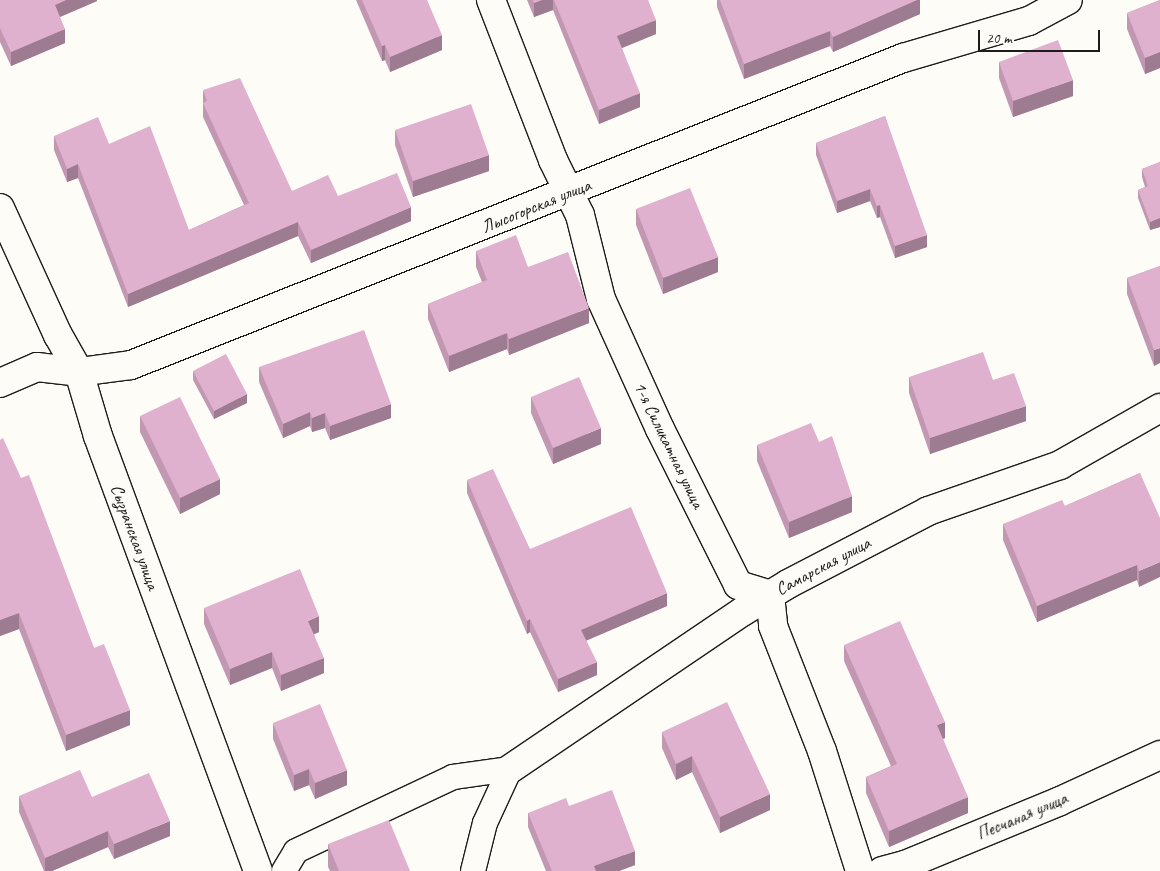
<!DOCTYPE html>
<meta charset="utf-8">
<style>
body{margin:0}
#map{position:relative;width:1160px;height:871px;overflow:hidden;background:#fdfcf7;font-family:Caveat,sans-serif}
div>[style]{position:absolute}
.roads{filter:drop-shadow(1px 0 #1c1c1c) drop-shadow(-1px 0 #1c1c1c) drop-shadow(0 1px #1c1c1c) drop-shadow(0 -1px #1c1c1c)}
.lane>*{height:24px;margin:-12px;padding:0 12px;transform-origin:12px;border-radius:12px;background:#fdfcf7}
.street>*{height:28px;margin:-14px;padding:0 14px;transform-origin:14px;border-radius:14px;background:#fdfcf7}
.wall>*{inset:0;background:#c197b2}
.shaded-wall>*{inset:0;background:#9d7b91}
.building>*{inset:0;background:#e0b0cf}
span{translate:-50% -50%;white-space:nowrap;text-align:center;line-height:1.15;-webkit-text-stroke:4px #fdfcf7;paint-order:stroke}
.street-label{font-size:18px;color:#1c1c1c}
.scale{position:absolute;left:978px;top:30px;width:122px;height:22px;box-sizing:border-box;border:2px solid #1c1c1c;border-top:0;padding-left:6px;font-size:15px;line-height:18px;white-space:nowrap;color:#1c1c1c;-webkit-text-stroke:4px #fdfcf7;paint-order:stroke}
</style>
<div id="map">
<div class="roads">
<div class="lane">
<div style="left:284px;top:871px;width:23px;rotate:-59deg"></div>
<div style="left:296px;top:851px;width:174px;rotate:-25.2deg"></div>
<div style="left:453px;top:777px;width:58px;rotate:-8deg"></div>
<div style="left:473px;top:871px;width:49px;rotate:-76deg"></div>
<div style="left:485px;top:823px;width:60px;rotate:-65.2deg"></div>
</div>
<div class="street">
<div style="left:491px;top:0;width:172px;rotate:68.8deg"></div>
<div style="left:553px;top:160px;width:61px;rotate:63.9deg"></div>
<div style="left:580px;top:215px;width:87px;rotate:76deg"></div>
<div style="left:601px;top:299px;width:143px;rotate:65.6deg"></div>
<div style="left:660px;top:429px;width:174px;rotate:63.4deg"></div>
<div style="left:738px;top:585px;width:34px;rotate:17deg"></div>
<div style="left:770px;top:595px;width:31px;rotate:84deg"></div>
<div style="left:773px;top:626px;width:134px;rotate:68.6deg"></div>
<div style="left:822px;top:751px;width:126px;rotate:72.4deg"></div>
<div style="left:0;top:208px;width:140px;rotate:65.5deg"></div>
<div style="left:58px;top:335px;width:43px;rotate:60.4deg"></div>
<div style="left:79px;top:372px;width:67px;rotate:73.5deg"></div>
<div style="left:98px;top:436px;width:463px;rotate:69.8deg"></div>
<div style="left:0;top:383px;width:40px;rotate:-23.4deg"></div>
<div style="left:37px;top:367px;width:42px;rotate:6.8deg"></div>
<div style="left:79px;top:372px;width:52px;rotate:-7.7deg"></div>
<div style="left:131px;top:365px;width:831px;rotate:-21.69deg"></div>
<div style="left:903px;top:58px;width:131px;rotate:-16.4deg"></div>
<div style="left:1029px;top:21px;width:44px;rotate:-28.3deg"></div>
<div style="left:510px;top:769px;width:280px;rotate:-34.1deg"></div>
<div style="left:742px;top:612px;width:54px;rotate:-31.3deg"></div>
<div style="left:788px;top:584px;width:158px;rotate:-27.5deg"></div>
<div style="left:928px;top:511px;width:140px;rotate:-19.2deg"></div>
<div style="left:1060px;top:465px;width:115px;rotate:-29.7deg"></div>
<div style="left:882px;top:871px;width:24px;rotate:-15deg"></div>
<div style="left:905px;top:865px;width:168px;rotate:-22.4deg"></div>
<div style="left:1060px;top:801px;width:110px;rotate:-24.7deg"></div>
</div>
</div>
<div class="wall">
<div style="clip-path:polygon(0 0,97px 0,97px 1px,60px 17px,65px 43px,11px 66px,0 42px)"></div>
<div style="clip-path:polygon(356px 0,427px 0,442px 50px,390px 72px,385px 60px,382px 61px)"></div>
<div style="clip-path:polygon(527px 0,648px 0,656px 34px,622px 48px,640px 107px,599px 124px,553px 10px,534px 17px)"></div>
<div style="clip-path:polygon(717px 0,920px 0,920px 14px,833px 52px,830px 46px,744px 79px,717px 7px)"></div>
<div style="clip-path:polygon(1160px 0,1160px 68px,1145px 74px,1127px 29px,1127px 13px)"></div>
<div style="clip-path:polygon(999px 62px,1073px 96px,1013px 117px,999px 78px)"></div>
<div style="clip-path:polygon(203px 90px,292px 191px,338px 196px,411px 221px,311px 263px,298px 236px,128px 307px,78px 178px,67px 182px,54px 150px,54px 136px,109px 144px,189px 230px,244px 205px,203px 117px)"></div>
<div style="clip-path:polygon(885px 116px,927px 247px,895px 258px,880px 217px,877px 218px,870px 201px,837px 213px,816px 155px,816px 143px)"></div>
<div style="clip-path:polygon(395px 130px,489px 171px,413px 197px,395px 145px)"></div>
<div style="clip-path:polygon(1160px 162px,1160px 227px,1150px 230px,1138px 198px,1138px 190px,1145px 187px,1142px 177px,1142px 169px)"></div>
<div style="clip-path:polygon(636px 209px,718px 272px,663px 294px,636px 225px)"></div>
<div style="clip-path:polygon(476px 251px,528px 267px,589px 323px,509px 355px,507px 349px,449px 372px,428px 319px,428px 304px,482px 282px,476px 267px)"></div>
<div style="clip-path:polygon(1160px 266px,1154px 366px,1127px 294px,1127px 278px)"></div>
<div style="clip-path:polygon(259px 367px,391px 418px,330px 440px,325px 428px,312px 432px,310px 426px,283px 438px,259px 382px)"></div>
<div style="clip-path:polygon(193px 371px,247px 403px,214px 419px,193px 380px)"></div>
<div style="clip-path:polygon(909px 377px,993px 380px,1026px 421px,930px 454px,909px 393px)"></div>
<div style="clip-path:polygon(531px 397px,601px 444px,553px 464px,531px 413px)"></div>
<div style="clip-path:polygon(140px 416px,220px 494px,180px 514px,140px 432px)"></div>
<div style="clip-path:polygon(0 440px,94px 648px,130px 725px,66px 751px,19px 629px,0 636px)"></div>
<div style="clip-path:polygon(819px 442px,852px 512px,789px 538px,757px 461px,757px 445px)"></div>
<div style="clip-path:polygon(1140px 473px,1139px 587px,1137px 580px,1037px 622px,1003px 540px,1003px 524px,1065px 506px)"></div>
<div style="clip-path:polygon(467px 480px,530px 549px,667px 606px,586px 640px,597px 675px,558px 692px,530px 632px,527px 634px,467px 493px)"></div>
<div style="clip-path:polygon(204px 608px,319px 632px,314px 634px,324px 673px,281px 691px,272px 668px,230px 685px,204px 624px)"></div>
<div style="clip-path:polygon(844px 645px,945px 738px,943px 739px,968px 813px,889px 847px,866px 793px,866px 777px,891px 766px,844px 661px)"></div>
<div style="clip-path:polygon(273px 723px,347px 785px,315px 799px,309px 785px,294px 791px,273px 739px)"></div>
<div style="clip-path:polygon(662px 732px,770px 810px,720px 833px,692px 772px,676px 780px,662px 748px)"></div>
<div style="clip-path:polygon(19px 796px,92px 797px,170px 836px,114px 859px,108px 847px,52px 871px,44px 871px,19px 812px)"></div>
<div style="clip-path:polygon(569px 806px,635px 865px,619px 871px,546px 871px,528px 827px,528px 813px)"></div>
<div style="clip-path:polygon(328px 844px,410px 871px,330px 871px,328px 867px)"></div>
</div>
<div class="shaded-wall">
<div style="clip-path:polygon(66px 0,97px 0,97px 1px,55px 19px,55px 5px)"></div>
<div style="clip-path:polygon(542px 0,553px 0,553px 10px,534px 17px,534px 3px)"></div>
<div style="clip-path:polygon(917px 0,920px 0,920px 14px,833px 52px,833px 37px)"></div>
<div style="clip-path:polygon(656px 20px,656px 34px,617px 50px,617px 36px)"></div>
<div style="clip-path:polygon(65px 29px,65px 43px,11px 66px,11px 52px)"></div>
<div style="clip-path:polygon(830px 31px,830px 46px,744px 79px,744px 64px)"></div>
<div style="clip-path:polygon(442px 35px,442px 50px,390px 72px,390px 57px)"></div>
<div style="clip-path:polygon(385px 45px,385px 60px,382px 61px,382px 46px)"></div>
<div style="clip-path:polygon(1160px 52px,1160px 68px,1145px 74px,1145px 58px)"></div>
<div style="clip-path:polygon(1073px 80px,1073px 96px,1013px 117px,1013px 101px)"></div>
<div style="clip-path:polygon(640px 93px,640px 107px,599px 124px,599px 110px)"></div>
<div style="clip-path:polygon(489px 155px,489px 171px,413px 197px,413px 181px)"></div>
<div style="clip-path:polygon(78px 164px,78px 178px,67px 182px,67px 169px)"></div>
<div style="clip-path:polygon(870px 189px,870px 201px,837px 213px,837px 201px)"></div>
<div style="clip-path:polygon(880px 205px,880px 217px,877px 218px,877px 206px)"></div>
<div style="clip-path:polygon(411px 207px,411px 221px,311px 263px,311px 250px)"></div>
<div style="clip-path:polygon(1160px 218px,1160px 227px,1150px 230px,1150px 222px)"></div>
<div style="clip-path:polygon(298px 222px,298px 236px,128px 307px,128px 294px)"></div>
<div style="clip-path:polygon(927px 235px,927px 247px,895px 258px,895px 246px)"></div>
<div style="clip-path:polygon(718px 257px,718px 272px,663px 294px,663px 278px)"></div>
<div style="clip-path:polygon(589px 308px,589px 323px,509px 355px,509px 339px)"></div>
<div style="clip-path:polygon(507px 333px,507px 349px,449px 372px,449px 356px)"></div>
<div style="clip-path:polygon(1160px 348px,1160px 363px,1154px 366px,1154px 350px)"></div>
<div style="clip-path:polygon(247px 394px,247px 403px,214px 419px,214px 411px)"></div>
<div style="clip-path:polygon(391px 404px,391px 418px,330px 440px,330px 426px)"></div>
<div style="clip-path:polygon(1026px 406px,1026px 421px,930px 454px,930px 438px)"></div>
<div style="clip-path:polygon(310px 412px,310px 426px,283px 438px,283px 424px)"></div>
<div style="clip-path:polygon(325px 413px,325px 428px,312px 432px,312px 418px)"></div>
<div style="clip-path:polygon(601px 428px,601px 444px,553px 464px,553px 448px)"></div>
<div style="clip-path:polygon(220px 479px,220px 494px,180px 514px,180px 498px)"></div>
<div style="clip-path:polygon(852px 496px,852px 512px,789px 538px,789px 522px)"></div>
<div style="clip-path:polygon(1160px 562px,1160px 577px,1139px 587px,1139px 571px)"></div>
<div style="clip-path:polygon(1137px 565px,1137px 580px,1037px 622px,1037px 606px)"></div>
<div style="clip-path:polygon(667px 593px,667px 606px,581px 643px,581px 630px)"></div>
<div style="clip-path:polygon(19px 613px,19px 629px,0 636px,0 620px)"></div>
<div style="clip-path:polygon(319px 616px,319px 632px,308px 637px,308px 621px)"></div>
<div style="clip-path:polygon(530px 619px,530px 632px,527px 634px,527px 621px)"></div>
<div style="clip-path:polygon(272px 652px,272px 668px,230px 685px,230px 669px)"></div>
<div style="clip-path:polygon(324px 658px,324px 673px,281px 691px,281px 675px)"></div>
<div style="clip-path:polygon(597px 662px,597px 675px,558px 692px,558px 679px)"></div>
<div style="clip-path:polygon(130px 710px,130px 725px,66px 751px,66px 735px)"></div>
<div style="clip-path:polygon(945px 722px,945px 738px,937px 741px,937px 725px)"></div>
<div style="clip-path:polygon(692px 756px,692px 772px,676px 780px,676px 764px)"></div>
<div style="clip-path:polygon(309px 769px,309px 785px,294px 791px,294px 775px)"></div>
<div style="clip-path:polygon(347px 770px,347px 785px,315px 799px,315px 783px)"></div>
<div style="clip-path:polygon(770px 794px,770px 810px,720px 833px,720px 817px)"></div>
<div style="clip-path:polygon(968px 797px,968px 813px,889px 847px,889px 831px)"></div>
<div style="clip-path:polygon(170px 821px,170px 836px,114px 859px,114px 844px)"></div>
<div style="clip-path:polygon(108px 831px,108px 847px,52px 871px,45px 871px,45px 858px)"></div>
<div style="clip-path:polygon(635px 851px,635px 865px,619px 871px,594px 871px,594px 866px)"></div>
</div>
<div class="building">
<div style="clip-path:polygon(0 0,66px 0,55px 5px,65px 29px,11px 52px,0 28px)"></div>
<div style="clip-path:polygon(362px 0,427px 0,442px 35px,390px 57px,385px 45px,382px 46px)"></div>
<div style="clip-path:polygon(533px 0,542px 0,534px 3px)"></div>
<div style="clip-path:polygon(554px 0,648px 0,656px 20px,617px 36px,640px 93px,599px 110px)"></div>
<div style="clip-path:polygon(720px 0,917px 0,833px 37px,830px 31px,744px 64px)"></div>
<div style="clip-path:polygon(1160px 0,1160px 52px,1145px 58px,1127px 13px)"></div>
<div style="clip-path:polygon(1058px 40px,1073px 80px,1013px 101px,999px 62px)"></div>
<div style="clip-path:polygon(240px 78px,292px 191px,328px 175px,338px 196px,397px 173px,411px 207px,311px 250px,298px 222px,128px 294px,78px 164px,67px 169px,54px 136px,98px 117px,109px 144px,150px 126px,189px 230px,249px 203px,203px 103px,207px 101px,203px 90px)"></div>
<div style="clip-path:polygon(471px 104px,489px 155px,413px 181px,395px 130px)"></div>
<div style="clip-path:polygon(885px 116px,927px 235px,895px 246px,880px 205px,877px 206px,870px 189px,837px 201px,816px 143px)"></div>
<div style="clip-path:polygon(1160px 162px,1160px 218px,1150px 222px,1138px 190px,1148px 186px,1142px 169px)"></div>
<div style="clip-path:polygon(690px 188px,718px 257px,663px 278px,636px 209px)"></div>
<div style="clip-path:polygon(516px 235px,528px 267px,568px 252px,589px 308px,509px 339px,507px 333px,449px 356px,428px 304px,487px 280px,476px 251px)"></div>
<div style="clip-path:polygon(1160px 266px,1160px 348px,1154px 350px,1127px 278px)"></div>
<div style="clip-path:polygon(364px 330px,391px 404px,330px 426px,325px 413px,312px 418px,310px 412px,283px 424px,259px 367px)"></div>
<div style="clip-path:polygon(983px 352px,993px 380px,1014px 373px,1026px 406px,930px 438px,909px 377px)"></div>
<div style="clip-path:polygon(226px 354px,247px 394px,214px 411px,193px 371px)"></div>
<div style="clip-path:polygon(579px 377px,601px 428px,553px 448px,531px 397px)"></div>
<div style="clip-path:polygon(180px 397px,220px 479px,180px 498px,140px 416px)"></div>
<div style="clip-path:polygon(811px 423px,819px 442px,832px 436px,852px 496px,789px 522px,757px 445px)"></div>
<div style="clip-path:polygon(3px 438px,21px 478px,29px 475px,94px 648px,104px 644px,130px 710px,66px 735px,19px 613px,0 620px,0 440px)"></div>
<div style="clip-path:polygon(493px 469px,530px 549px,631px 507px,667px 593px,581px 630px,597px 662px,558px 679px,530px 619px,527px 621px,467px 480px)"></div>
<div style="clip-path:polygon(1140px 473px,1160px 518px,1160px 562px,1139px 571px,1137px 565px,1037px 606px,1003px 524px,1062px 500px,1065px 506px)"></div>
<div style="clip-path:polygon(300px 569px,319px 616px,308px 621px,324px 658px,281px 675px,272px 652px,230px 669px,204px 608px)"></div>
<div style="clip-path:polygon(900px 621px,945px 722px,937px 725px,968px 797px,889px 831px,866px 777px,897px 764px,844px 645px)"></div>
<div style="clip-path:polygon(727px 702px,770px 794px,720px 817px,692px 756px,676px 764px,662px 732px)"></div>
<div style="clip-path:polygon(320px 704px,347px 770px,315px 783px,309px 769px,294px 775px,273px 723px)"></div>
<div style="clip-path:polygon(80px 770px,92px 797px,149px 773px,170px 821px,114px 844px,108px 831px,45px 858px,19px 796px)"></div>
<div style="clip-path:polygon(612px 790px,635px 851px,594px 866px,596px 871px,552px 871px,528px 813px,566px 798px,569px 806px)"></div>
<div style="clip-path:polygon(389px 820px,410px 871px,339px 871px,328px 844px)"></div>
</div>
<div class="street-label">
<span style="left:536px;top:206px;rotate:-22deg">Лысогорская улица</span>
<span style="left:669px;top:445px;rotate:64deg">1-я Силикатная улица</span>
<span style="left:135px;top:537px;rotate:70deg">Сызранская улица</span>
<span style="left:823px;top:566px;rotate:-28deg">Самарская улица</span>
<span style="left:1022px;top:816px;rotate:-23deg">Песчаная улица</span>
</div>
<div class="scale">20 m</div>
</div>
